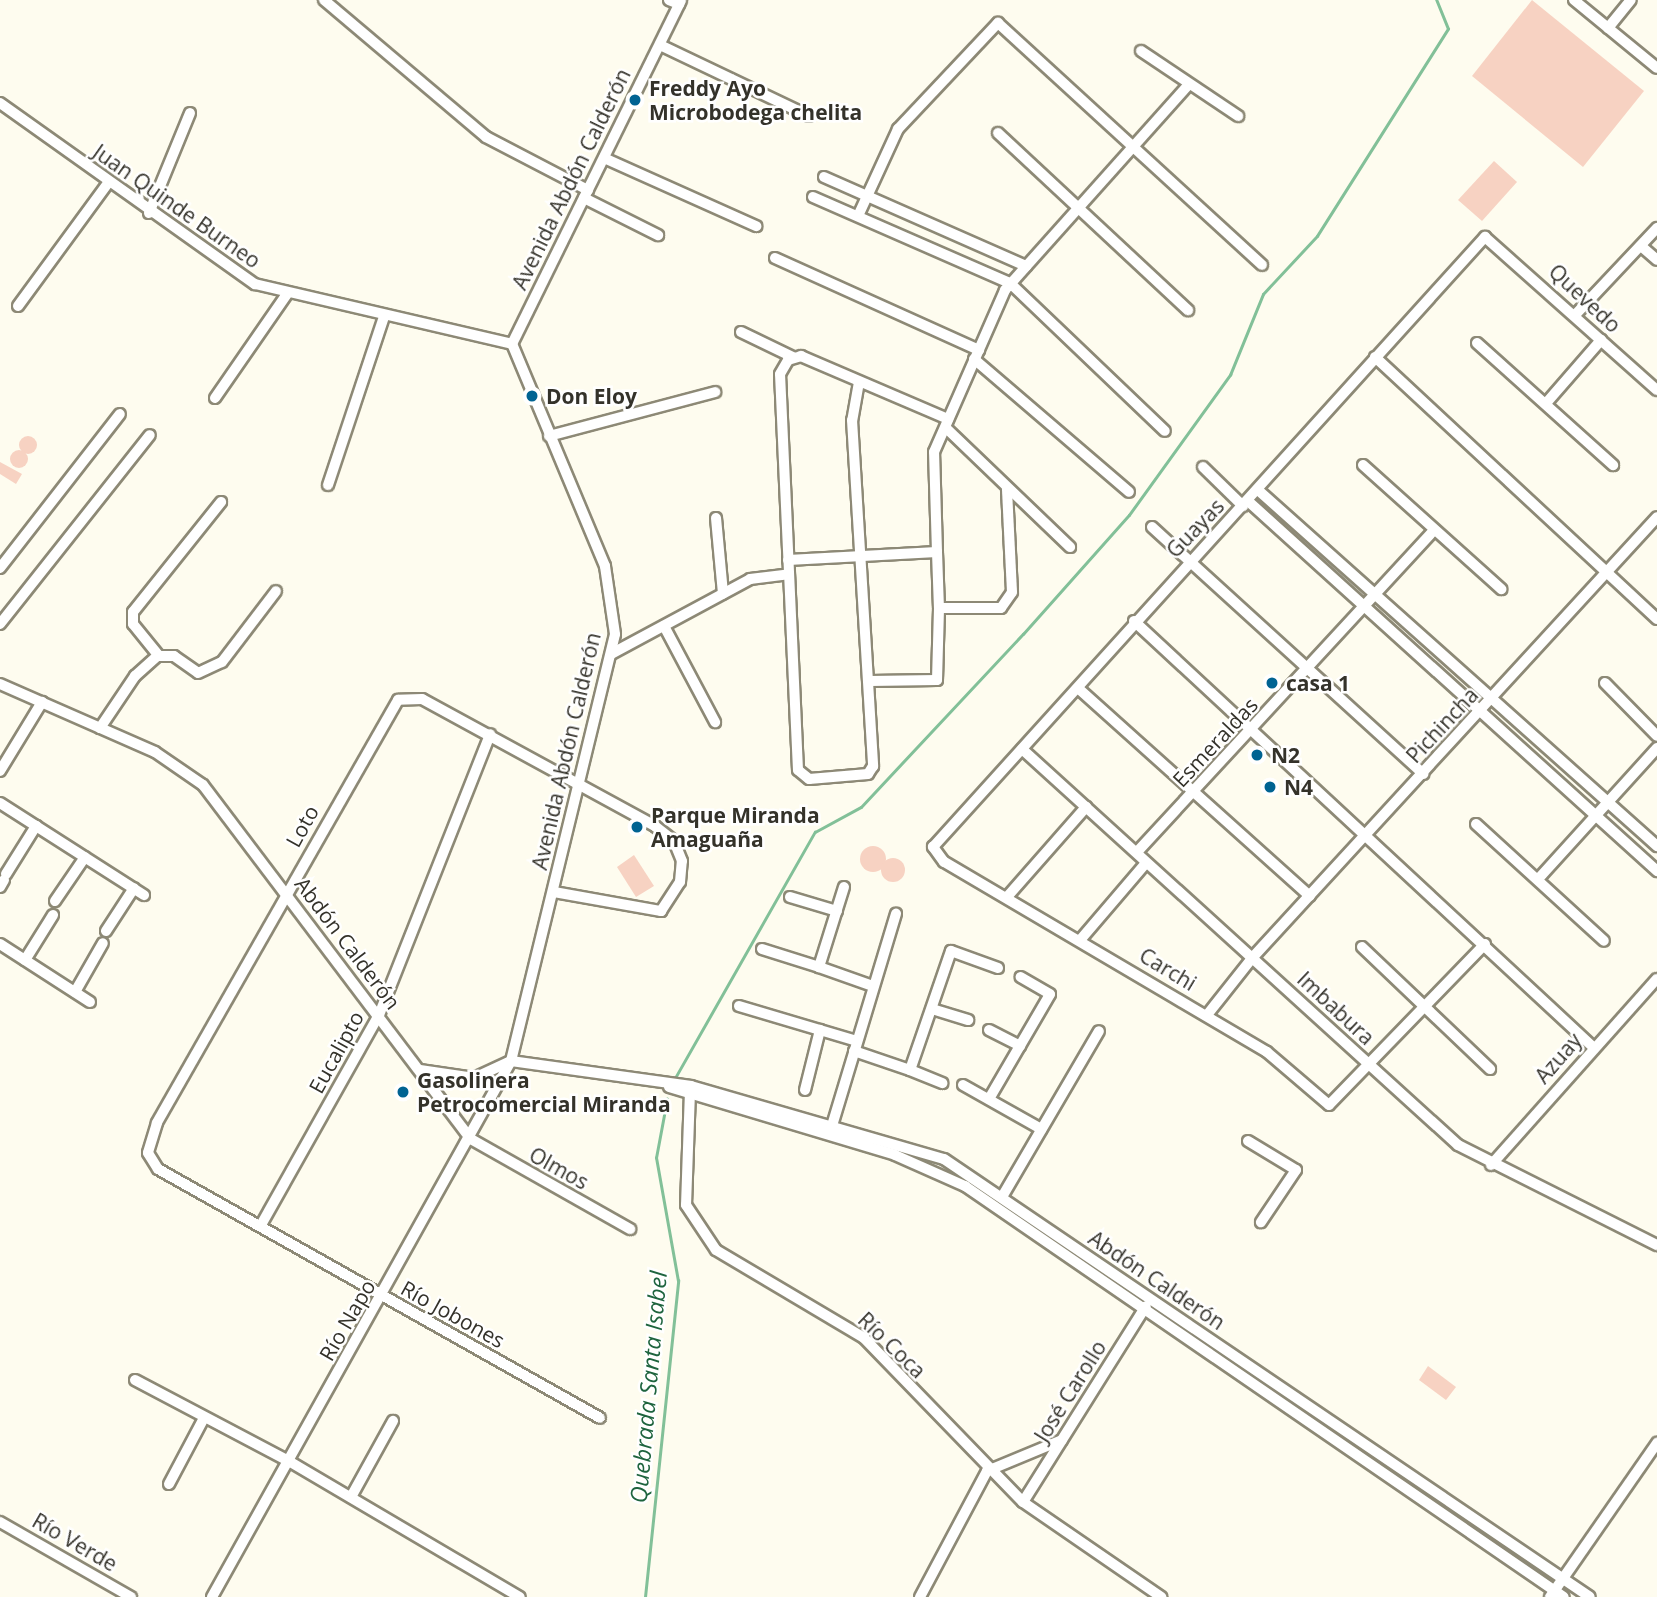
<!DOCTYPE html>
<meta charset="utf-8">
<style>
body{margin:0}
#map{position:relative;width:1657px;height:1597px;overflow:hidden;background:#fefcef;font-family:"Open Sans",sans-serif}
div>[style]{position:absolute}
.green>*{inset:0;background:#f7d2c2}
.round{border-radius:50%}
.stream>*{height:2.5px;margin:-1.25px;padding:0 1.25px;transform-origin:1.25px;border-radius:1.25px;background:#82c098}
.roads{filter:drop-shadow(2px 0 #8d8976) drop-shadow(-2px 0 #8d8976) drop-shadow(0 2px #8d8976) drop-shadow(0 -2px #8d8976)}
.minor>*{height:10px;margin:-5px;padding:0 5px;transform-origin:5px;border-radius:5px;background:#fff}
.dots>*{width:19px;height:19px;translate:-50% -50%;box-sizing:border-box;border:4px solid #fff;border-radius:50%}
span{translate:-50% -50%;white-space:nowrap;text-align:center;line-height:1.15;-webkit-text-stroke:5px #fff;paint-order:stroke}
.poi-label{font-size:21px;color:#34322a;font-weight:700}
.left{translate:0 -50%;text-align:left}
.street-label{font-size:21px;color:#34322a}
.water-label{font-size:23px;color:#1e643e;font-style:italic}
</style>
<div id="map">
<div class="green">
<div style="clip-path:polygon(1532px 0,1644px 91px,1583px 167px,1472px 76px)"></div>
<div style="clip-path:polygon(1494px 161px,1517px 182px,1482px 221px,1458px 200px)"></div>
<div class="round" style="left:19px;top:436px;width:18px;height:18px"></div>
<div class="round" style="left:10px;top:450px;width:18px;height:18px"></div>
<div style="clip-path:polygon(0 462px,22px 474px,16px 484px,0 474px)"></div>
<div class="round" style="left:860px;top:846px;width:26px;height:26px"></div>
<div style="clip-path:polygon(634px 855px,654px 886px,636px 897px,617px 867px)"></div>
<div class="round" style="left:881px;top:858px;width:24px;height:24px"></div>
<div style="clip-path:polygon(1428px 1366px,1456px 1387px,1446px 1400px,1419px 1380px)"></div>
</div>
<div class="stream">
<div style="left:675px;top:1078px;width:283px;rotate:-60.4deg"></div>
<div style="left:815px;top:832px;width:52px;rotate:-28.5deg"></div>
<div style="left:861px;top:807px;width:237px;rotate:-46.9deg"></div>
<div style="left:1023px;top:634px;width:159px;rotate:-48.3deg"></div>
<div style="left:1129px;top:515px;width:173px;rotate:-54.2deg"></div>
<div style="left:1230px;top:375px;width:87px;rotate:-67.8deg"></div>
<div style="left:1263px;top:294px;width:79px;rotate:-47deg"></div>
<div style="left:1317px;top:236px;width:245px;rotate:-57.7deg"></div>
<div style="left:1448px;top:29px;width:31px;rotate:-112deg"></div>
<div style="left:645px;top:1597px;width:318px;rotate:-84deg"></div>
<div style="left:678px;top:1281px;width:125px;rotate:-100.1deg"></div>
<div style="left:656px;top:1158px;width:60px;rotate:-79.4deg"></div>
</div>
<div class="roads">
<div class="minor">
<div style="left:324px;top:0;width:212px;rotate:40.2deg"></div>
<div style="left:486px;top:137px;width:115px;rotate:27.5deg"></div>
<div style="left:669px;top:0;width:11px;rotate:22deg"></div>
<div style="left:1574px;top:0;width:107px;rotate:39.3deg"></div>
<div style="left:1608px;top:28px;width:36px;rotate:-51deg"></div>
<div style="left:660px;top:45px;width:165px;rotate:25.5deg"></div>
<div style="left:1141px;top:51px;width:117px;rotate:33.8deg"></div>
<div style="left:0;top:103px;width:313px;rotate:35.4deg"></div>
<div style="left:255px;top:284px;width:264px;rotate:13.1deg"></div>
<div style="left:998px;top:133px;width:260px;rotate:43deg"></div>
<div style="left:604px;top:158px;width:167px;rotate:24.1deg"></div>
<div style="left:824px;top:177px;width:221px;rotate:23.8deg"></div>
<div style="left:813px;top:197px;width:215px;rotate:23.6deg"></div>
<div style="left:1010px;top:283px;width:214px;rotate:43.7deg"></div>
<div style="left:584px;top:198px;width:83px;rotate:26.6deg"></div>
<div style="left:149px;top:213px;width:108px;rotate:-67.7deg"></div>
<div style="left:858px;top:216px;width:96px;rotate:-65.3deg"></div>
<div style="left:898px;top:129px;width:146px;rotate:-46.7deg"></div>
<div style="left:998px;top:23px;width:358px;rotate:42.5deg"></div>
<div style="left:1641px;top:246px;width:21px;rotate:41deg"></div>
<div style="left:775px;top:258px;width:224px;rotate:24.3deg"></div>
<div style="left:18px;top:306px;width:152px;rotate:-53.8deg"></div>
<div style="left:1575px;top:315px;width:120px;rotate:-46.7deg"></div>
<div style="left:741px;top:332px;width:58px;rotate:25.7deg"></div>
<div style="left:1477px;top:343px;width:183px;rotate:41.9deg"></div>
<div style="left:1375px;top:357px;width:385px;rotate:42.9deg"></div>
<div style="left:974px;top:359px;width:204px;rotate:40.6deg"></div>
<div style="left:859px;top:382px;width:39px;rotate:100deg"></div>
<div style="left:852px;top:420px;width:347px;rotate:86.5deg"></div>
<div style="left:873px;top:766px;width:9px;rotate:122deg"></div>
<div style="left:868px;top:774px;width:59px;rotate:175.2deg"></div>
<div style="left:809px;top:779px;width:14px;rotate:-141deg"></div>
<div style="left:798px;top:770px;width:396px;rotate:-92.6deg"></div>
<div style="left:780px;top:374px;width:16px;rotate:-60deg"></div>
<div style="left:788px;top:360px;width:14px;rotate:-17deg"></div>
<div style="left:801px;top:356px;width:160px;rotate:23.2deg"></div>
<div style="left:215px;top:398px;width:126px;rotate:-55.3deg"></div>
<div style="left:1548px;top:401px;width:81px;rotate:-49deg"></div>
<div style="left:946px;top:428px;width:172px;rotate:43.8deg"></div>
<div style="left:549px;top:436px;width:172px;rotate:-14.8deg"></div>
<div style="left:1363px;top:465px;width:186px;rotate:41.9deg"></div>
<div style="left:1203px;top:467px;width:56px;rotate:44.3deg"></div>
<div style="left:328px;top:485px;width:177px;rotate:-71.6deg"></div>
<div style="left:1258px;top:490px;width:535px;rotate:41.74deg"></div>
<div style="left:1248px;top:501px;width:552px;rotate:42.13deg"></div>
<div style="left:716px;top:518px;width:76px;rotate:84.7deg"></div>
<div style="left:1152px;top:527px;width:367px;rotate:42.3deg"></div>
<div style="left:937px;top:552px;width:100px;rotate:-91.7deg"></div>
<div style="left:934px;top:452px;width:177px;rotate:-66.3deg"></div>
<div style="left:1005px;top:290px;width:275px;rotate:-48.2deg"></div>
<div style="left:788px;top:560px;width:149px;rotate:-3.1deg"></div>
<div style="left:937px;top:552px;width:56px;rotate:88deg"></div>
<div style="left:939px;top:608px;width:62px"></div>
<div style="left:1001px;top:608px;width:19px;rotate:-55deg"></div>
<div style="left:1012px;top:592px;width:103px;rotate:-92.8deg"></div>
<div style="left:0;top:568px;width:195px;rotate:-52.1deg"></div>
<div style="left:1134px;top:621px;width:626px;rotate:42.86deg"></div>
<div style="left:0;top:624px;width:241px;rotate:-51.6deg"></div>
<div style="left:664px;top:626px;width:109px;rotate:62deg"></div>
<div style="left:611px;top:654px;width:158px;rotate:-28.3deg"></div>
<div style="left:750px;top:579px;width:38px;rotate:-7deg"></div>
<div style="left:159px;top:656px;width:41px;rotate:-129.1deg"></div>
<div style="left:133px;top:624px;width:12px;rotate:-90deg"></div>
<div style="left:133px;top:612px;width:141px;rotate:-51.3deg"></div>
<div style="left:870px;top:681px;width:67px;rotate:-0.9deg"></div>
<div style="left:937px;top:680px;width:72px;rotate:-88.4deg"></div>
<div style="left:1605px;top:683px;width:74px;rotate:45.5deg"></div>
<div style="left:0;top:684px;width:169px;rotate:23.7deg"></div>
<div style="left:155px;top:752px;width:58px;rotate:34.5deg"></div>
<div style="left:203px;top:785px;width:444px;rotate:52.9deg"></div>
<div style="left:471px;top:1139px;width:183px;rotate:29.5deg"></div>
<div style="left:1079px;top:689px;width:310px;rotate:41.9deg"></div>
<div style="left:100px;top:728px;width:63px;rotate:-56.1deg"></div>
<div style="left:135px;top:676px;width:30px;rotate:-42deg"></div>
<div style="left:157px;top:656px;width:17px"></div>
<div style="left:174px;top:656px;width:29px;rotate:35deg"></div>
<div style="left:198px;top:673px;width:26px;rotate:-25deg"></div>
<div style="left:222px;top:662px;width:89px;rotate:-52.7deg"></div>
<div style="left:1022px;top:749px;width:589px;rotate:42.25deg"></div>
<div style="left:1458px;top:1145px;width:223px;rotate:26.7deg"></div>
<div style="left:0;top:771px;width:81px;rotate:-58.7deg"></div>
<div style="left:0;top:803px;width:171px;rotate:32.6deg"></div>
<div style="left:1476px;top:824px;width:173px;rotate:42.4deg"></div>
<div style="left:1137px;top:852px;width:438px;rotate:-47.3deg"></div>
<div style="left:6px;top:874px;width:57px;rotate:-58deg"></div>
<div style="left:1540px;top:877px;width:174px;rotate:-47.8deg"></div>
<div style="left:0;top:887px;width:8px;rotate:-60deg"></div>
<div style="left:844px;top:887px;width:84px;rotate:107.4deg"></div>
<div style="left:819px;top:967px;width:57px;rotate:19.4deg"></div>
<div style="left:554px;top:892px;width:109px;rotate:10.1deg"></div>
<div style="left:661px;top:911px;width:35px;rotate:-57deg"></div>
<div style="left:680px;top:882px;width:21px;rotate:-85deg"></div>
<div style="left:682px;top:861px;width:22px;rotate:-112deg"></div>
<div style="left:674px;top:841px;width:24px;rotate:-142deg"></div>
<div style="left:655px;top:826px;width:265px;rotate:-151.4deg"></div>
<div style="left:422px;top:699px;width:24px;rotate:178deg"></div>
<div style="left:398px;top:700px;width:487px;rotate:119.7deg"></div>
<div style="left:157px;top:1123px;width:31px;rotate:107deg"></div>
<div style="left:148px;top:1153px;width:19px;rotate:58deg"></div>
<div style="left:158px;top:1169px;width:507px;rotate:29.39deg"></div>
<div style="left:790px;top:897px;width:49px;rotate:16.6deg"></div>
<div style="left:1007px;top:897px;width:120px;rotate:-48.7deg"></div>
<div style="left:55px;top:901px;width:53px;rotate:-55.7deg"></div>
<div style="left:106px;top:931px;width:51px;rotate:-56.9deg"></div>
<div style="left:1081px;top:939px;width:100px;rotate:-49.5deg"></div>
<div style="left:0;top:944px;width:107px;rotate:32.8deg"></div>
<div style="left:1485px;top:944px;width:224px;rotate:134.1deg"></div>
<div style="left:1329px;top:1105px;width:82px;rotate:-139.5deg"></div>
<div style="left:1267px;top:1052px;width:375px;rotate:-149.5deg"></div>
<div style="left:944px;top:862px;width:19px;rotate:-126deg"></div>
<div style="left:933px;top:847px;width:823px;rotate:-47.86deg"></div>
<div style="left:1485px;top:237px;width:230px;rotate:41.7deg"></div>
<div style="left:1362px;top:947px;width:177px;rotate:43.6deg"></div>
<div style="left:762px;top:949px;width:60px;rotate:17.5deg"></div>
<div style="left:25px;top:960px;width:53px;rotate:-58.1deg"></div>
<div style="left:75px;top:992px;width:56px;rotate:-60.3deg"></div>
<div style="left:739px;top:1006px;width:123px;rotate:16.5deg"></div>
<div style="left:932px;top:1009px;width:38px;rotate:17deg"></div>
<div style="left:1207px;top:1015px;width:74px;rotate:-51.6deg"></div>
<div style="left:1253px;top:957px;width:597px;rotate:-47.44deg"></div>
<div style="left:989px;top:1030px;width:35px;rotate:27deg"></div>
<div style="left:854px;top:1051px;width:59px;rotate:18.7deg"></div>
<div style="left:910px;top:1070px;width:126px;rotate:-71deg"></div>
<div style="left:951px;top:951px;width:50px;rotate:19.9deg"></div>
<div style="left:511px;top:1061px;width:182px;rotate:7.9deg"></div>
<div style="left:691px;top:1086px;width:263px;rotate:16.1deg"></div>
<div style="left:944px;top:1159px;width:780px;rotate:34.14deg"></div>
<div style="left:420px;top:1070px;width:55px;rotate:8.4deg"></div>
<div style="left:474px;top:1078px;width:41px;rotate:-24.7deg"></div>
<div style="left:910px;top:1070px;width:35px;rotate:22deg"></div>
<div style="left:963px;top:1085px;width:90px;rotate:29.4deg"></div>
<div style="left:669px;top:1087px;width:236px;rotate:16.7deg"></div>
<div style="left:895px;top:1155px;width:77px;rotate:23.9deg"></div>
<div style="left:965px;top:1186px;width:726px;rotate:34.46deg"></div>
<div style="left:805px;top:1090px;width:62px;rotate:-76deg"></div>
<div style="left:690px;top:1091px;width:114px;rotate:92deg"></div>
<div style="left:686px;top:1205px;width:54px;rotate:56.3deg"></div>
<div style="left:716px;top:1250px;width:172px;rotate:30.7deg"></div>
<div style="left:864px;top:1338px;width:228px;rotate:45.9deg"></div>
<div style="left:1023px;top:1502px;width:168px;rotate:34.5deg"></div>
<div style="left:989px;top:1099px;width:121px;rotate:-59.8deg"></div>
<div style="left:1050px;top:994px;width:34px;rotate:-150deg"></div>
<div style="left:831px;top:1129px;width:225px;rotate:-73.2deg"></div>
<div style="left:1248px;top:1141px;width:56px;rotate:31.1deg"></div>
<div style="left:1296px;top:1170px;width:63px;rotate:123.9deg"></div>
<div style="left:1491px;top:1165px;width:249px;rotate:-48.3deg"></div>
<div style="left:1002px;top:1197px;width:192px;rotate:-59.7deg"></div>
<div style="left:261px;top:1225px;width:241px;rotate:-60.7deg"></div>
<div style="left:379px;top:1015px;width:302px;rotate:-68.4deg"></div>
<div style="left:135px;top:1380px;width:172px;rotate:27.8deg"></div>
<div style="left:287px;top:1460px;width:270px;rotate:30.5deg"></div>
<div style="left:169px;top:1484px;width:75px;rotate:-62.1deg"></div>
<div style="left:351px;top:1497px;width:87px;rotate:-61.1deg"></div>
<div style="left:1023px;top:1502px;width:231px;rotate:-57.9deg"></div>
<div style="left:0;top:1522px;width:151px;rotate:29.8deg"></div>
<div style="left:212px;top:1597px;width:614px;rotate:-60.85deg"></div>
<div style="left:511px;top:1061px;width:439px;rotate:-76.3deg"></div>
<div style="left:615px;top:634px;width:69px;rotate:-98.4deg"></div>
<div style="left:605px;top:566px;width:241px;rotate:-112.7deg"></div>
<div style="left:512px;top:344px;width:383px;rotate:-63.8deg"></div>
<div style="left:920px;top:1597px;width:143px;rotate:-62deg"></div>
<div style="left:987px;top:1471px;width:81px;rotate:-22.5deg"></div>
<div style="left:1550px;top:1597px;width:188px;rotate:-55.2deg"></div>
</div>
</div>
<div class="dots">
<div style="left:635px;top:100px;background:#006392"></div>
<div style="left:532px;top:396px;background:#006392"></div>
<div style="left:1272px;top:683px;background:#006392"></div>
<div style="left:1257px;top:755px;background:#006392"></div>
<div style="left:1270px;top:787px;background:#006392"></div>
<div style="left:637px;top:827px;background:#006392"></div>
<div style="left:403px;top:1092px;background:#006392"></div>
</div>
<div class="poi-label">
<span class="left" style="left:649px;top:100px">Freddy Ayo<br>Microbodega chelita</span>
<span class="left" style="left:546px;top:396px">Don Eloy</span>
<span class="left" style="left:1286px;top:683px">casa 1</span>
<span class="left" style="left:1271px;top:755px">N2</span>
<span class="left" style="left:1284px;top:787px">N4</span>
<span class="left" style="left:651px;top:827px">Parque Miranda<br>Amaguaña</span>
<span class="left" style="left:417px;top:1092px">Gasolinera<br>Petrocomercial Miranda</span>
</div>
<div class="street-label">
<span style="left:571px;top:179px;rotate:-64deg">Avenida Abdón Calderón</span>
<span style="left:177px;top:206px;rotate:35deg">Juan Quinde Burneo</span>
<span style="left:1585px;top:298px;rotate:43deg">Quevedo</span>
<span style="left:1195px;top:528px;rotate:-46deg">Guayas</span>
<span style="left:1442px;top:725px;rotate:-47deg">Pichincha</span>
<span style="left:1215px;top:742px;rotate:-47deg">Esmeraldas</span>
<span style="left:566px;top:751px;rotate:-77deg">Avenida Abdón Calderón</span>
<span style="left:302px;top:826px;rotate:-61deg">Loto</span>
<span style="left:348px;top:943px;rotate:53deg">Abdón Calderón</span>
<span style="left:1168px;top:969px;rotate:31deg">Carchi</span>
<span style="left:1336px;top:1008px;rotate:43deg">Imbabura</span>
<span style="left:336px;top:1052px;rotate:-61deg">Eucalipto</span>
<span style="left:1558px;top:1058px;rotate:-49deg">Azuay</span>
<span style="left:559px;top:1168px;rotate:29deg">Olmos</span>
<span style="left:1157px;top:1280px;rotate:34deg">Abdón Calderón</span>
<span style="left:453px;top:1314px;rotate:29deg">Río Jobones</span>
<span style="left:347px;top:1320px;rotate:-60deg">Río Napo</span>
<span style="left:892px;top:1345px;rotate:44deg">Río Coca</span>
<span style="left:1070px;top:1391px;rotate:-58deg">José Carollo</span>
<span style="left:75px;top:1542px;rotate:30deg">Río Verde</span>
</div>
<div class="water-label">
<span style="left:648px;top:1387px;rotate:-85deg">Quebrada Santa Isabel</span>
</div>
</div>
